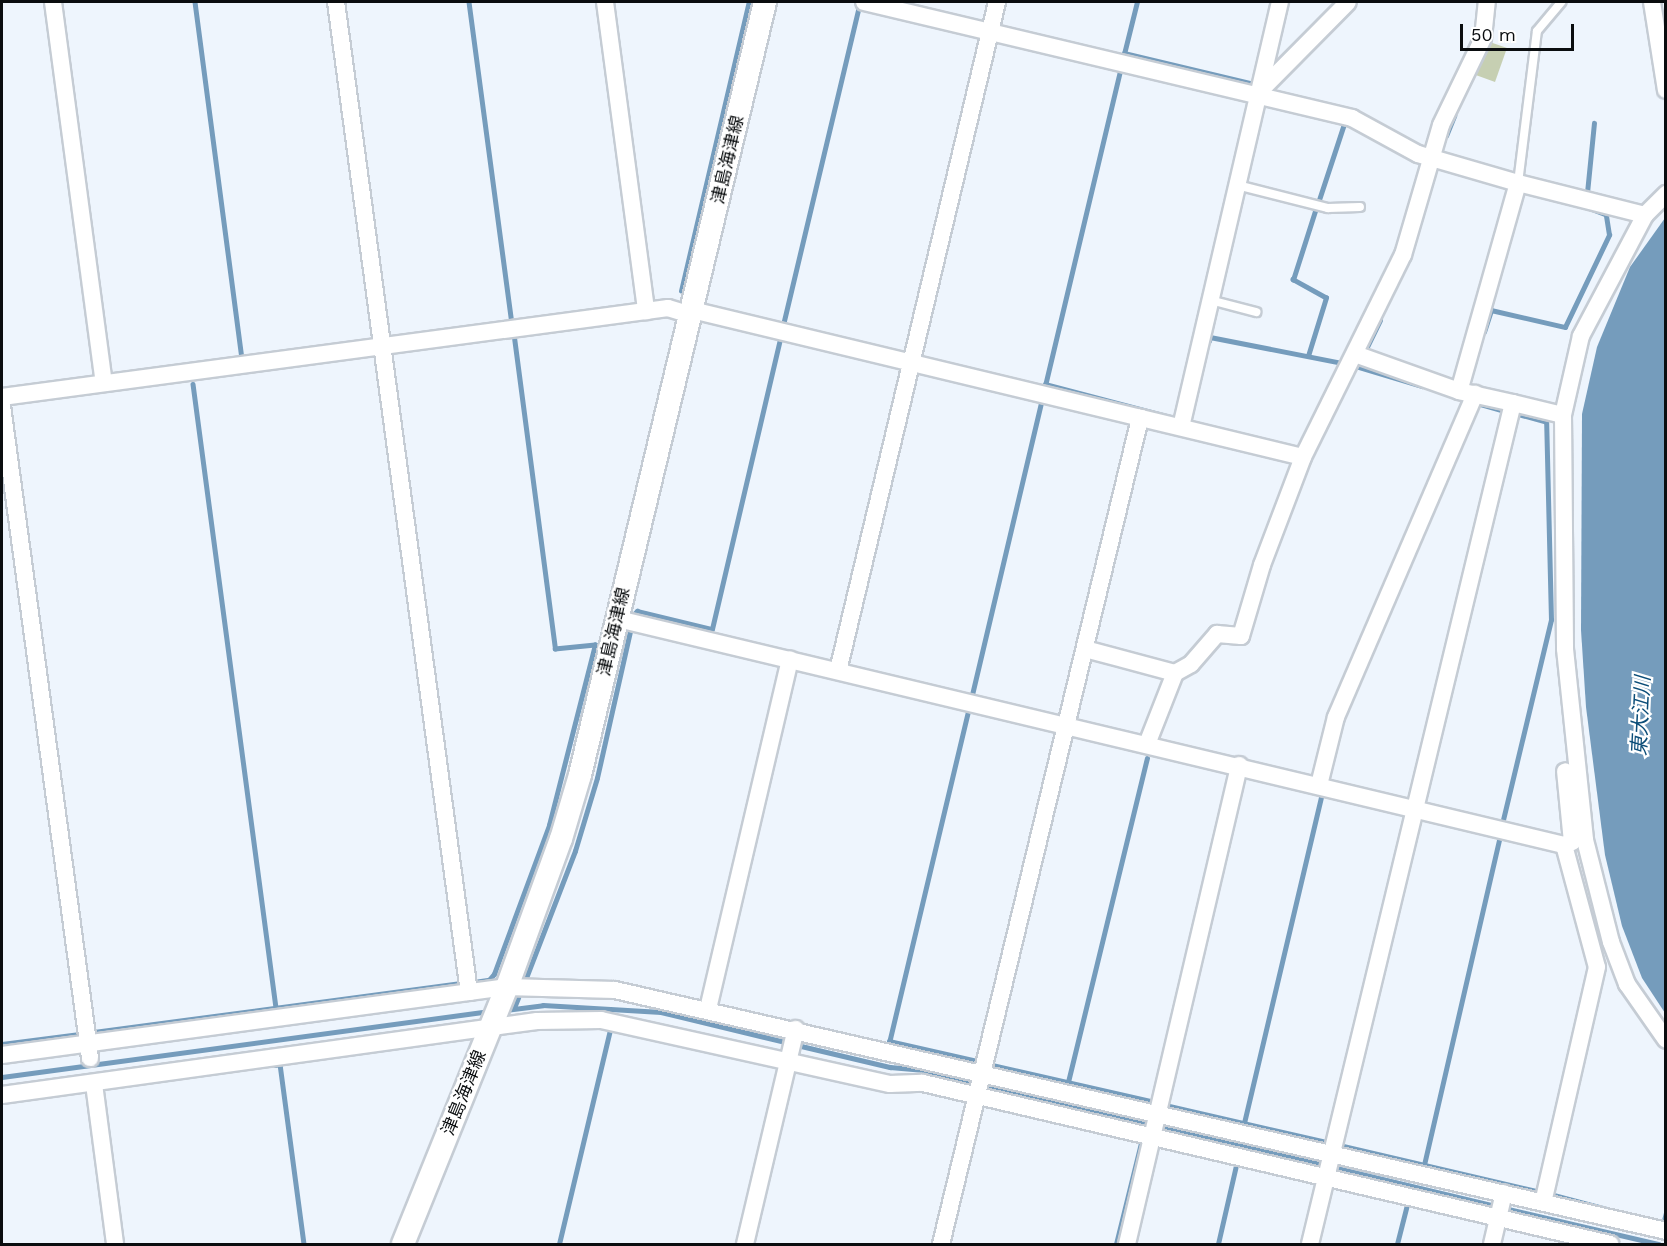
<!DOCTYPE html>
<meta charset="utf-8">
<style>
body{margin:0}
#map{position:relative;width:1667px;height:1246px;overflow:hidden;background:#eef5fd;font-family:"Work Sans","Noto Sans JP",sans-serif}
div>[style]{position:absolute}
.green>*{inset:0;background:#c6cfb2}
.water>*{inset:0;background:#759cbc}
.stream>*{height:4.5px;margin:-2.25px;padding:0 2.25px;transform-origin:2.25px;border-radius:2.25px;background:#759cbc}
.roads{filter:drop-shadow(2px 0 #c5ccd4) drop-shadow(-2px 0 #c5ccd4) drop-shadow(0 2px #c5ccd4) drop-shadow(0 -2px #c5ccd4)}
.service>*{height:8px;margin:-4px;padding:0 4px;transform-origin:4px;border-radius:4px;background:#fff}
.minor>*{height:16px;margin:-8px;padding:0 8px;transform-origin:8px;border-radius:8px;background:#fff}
.secondary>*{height:22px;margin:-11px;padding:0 11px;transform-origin:11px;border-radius:11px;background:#fff}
span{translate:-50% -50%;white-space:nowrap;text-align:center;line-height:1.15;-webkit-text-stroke:4.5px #fff;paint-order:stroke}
.street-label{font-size:18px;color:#0a0d0f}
.water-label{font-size:20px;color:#0b4d78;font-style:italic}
.frame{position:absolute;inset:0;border:3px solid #0a0d0f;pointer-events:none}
.scale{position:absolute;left:1460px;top:24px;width:114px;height:27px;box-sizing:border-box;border:3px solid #0a0d0f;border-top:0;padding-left:8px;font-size:18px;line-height:21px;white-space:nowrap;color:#0a0d0f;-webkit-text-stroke:4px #fff;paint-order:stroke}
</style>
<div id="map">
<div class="green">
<div style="clip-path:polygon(1487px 41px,1507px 48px,1495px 82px,1473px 74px)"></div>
</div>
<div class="water">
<div style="clip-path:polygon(1665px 218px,1665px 1013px,1642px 978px,1622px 926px,1605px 855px,1586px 707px,1581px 630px,1582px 414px,1597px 347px,1630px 267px)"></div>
</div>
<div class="stream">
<div style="left:195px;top:2px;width:359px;rotate:82.5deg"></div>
<div style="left:469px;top:2px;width:324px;rotate:82.4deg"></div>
<div style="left:1124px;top:53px;width:130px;rotate:13.4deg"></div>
<div style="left:1124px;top:54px;width:54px;rotate:-76deg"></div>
<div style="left:1446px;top:136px;width:22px;rotate:-68deg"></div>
<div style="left:1587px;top:193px;width:70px;rotate:-84.3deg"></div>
<div style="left:1319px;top:200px;width:80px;rotate:-71.8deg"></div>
<div style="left:681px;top:291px;width:297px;rotate:-76.8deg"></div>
<div style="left:783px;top:325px;width:327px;rotate:-76.6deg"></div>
<div style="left:1484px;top:332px;width:23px;rotate:-72deg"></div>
<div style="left:1491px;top:310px;width:76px;rotate:12.9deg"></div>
<div style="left:1565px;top:327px;width:102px;rotate:-64.4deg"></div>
<div style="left:1609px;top:235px;width:20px;rotate:-99deg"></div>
<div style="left:1606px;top:215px;width:17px;rotate:-159deg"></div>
<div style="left:1209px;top:341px;width:4px;rotate:-76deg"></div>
<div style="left:1210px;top:337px;width:135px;rotate:11.1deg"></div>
<div style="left:1365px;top:351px;width:34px;rotate:-64deg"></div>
<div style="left:1308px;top:356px;width:61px;rotate:-72.8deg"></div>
<div style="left:1326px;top:298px;width:38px;rotate:-151deg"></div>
<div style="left:1293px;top:280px;width:72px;rotate:-72.3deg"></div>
<div style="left:1356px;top:366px;width:69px;rotate:16.9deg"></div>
<div style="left:193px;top:384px;width:629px;rotate:82.42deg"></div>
<div style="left:1045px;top:384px;width:130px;rotate:14.7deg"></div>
<div style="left:1044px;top:390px;width:329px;rotate:-76.6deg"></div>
<div style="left:1477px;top:403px;width:26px;rotate:16deg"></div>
<div style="left:635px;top:613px;width:3px;rotate:-45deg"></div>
<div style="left:637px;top:611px;width:77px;rotate:13.5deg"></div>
<div style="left:712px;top:629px;width:299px;rotate:-76.8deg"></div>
<div style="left:971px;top:699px;width:309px;rotate:-76.7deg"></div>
<div style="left:1502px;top:824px;width:210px;rotate:-76.5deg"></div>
<div style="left:1551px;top:620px;width:198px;rotate:-91.4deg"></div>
<div style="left:1546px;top:422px;width:30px;rotate:-165deg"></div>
<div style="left:526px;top:978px;width:136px;rotate:-68.9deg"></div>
<div style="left:575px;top:851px;width:76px;rotate:-73.2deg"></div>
<div style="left:597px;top:778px;width:150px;rotate:-77.3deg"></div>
<div style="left:474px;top:982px;width:15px;rotate:-8deg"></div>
<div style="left:489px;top:980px;width:8px;rotate:-50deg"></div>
<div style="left:494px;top:974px;width:159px;rotate:-69.7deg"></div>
<div style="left:549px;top:825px;width:186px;rotate:-75.7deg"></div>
<div style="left:595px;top:645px;width:40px;rotate:174.3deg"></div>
<div style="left:555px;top:649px;width:316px;rotate:-97.5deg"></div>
<div style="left:514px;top:1008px;width:11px;rotate:-68deg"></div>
<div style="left:505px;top:1010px;width:38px;rotate:-7deg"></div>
<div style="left:543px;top:1005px;width:118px;rotate:3.4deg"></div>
<div style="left:661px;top:1012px;width:132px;rotate:13.6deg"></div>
<div style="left:94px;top:1032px;width:370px;rotate:-7.6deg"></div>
<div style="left:889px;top:1041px;width:90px;rotate:12.8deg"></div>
<div style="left:889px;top:1043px;width:345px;rotate:-76.6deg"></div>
<div style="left:2px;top:1044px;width:78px;rotate:-7.4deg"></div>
<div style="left:797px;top:1045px;width:96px;rotate:13.3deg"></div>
<div style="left:890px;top:1067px;width:34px;rotate:5deg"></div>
<div style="left:924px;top:1070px;width:588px;rotate:13.37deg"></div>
<div style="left:275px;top:1065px;width:5px;rotate:-11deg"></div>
<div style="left:280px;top:1064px;width:182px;rotate:82.4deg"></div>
<div style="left:992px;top:1065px;width:162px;rotate:12.8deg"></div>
<div style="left:2px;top:1077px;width:492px;rotate:-7.7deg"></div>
<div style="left:1068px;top:1082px;width:333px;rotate:-76.3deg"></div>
<div style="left:1165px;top:1105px;width:165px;rotate:12.9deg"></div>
<div style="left:1244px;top:1123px;width:338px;rotate:-76.7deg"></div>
<div style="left:1339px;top:1145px;width:202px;rotate:13.1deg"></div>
<div style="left:1424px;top:1165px;width:339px;rotate:-77deg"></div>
<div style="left:1550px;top:1194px;width:59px;rotate:14.7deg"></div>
<div style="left:1504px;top:1208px;width:159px;rotate:13.1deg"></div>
<div style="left:1659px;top:1223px;width:4px;rotate:14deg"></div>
<div style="left:1663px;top:1224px;width:11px;rotate:-75deg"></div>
<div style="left:559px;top:1244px;width:224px;rotate:-76.6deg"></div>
<div style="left:1116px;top:1244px;width:104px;rotate:-76.1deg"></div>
<div style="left:1218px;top:1244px;width:85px;rotate:-77.1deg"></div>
<div style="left:1397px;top:1244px;width:44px;rotate:-75.7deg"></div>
</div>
<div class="roads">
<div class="service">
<div style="left:1518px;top:183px;width:153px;rotate:-82.9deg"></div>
<div style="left:1537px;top:31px;width:38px;rotate:-50deg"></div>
<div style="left:1237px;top:185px;width:94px;rotate:14.2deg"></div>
<div style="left:1328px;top:208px;width:32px;rotate:-2deg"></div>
<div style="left:1210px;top:300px;width:48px;rotate:14.6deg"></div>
</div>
<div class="minor">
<div style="left:53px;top:2px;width:384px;rotate:82.4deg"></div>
<div style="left:336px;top:2px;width:999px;rotate:82.35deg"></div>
<div style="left:605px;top:2px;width:312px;rotate:82.4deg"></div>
<div style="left:864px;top:2px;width:502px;rotate:13.37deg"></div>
<div style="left:1352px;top:118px;width:75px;rotate:28.6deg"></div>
<div style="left:1418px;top:154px;width:104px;rotate:16.2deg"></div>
<div style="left:1518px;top:183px;width:216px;rotate:105.8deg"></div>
<div style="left:1652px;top:2px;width:89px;rotate:81deg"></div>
<div style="left:1257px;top:94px;width:129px;rotate:-45.3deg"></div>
<div style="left:1518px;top:183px;width:131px;rotate:14.1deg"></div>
<div style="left:1645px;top:215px;width:30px;rotate:-45deg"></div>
<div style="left:692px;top:310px;width:628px;rotate:13.53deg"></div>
<div style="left:2px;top:397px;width:672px;rotate:-7.61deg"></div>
<div style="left:668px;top:308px;width:24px;rotate:17deg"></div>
<div style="left:1513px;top:403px;width:51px;rotate:13.5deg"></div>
<div style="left:1563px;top:415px;width:81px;rotate:-77.2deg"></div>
<div style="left:1581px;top:336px;width:137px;rotate:-62.1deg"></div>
<div style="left:2px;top:406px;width:658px;rotate:82.31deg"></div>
<div style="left:1563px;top:415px;width:234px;rotate:89.5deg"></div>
<div style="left:1565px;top:649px;width:192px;rotate:84deg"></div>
<div style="left:1585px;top:840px;width:105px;rotate:75.7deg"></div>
<div style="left:1611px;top:942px;width:45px;rotate:69.1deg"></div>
<div style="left:1627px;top:984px;width:68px;rotate:55.1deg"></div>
<div style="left:1181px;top:427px;width:436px;rotate:-76.9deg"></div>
<div style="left:618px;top:619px;width:973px;rotate:13.44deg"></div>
<div style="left:1564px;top:845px;width:126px;rotate:74.9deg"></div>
<div style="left:1597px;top:967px;width:241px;rotate:102.9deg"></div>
<div style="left:1085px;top:649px;width:93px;rotate:14.9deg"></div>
<div style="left:1175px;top:673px;width:76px;rotate:111.5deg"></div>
<div style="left:838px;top:671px;width:688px;rotate:-76.63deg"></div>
<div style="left:1175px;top:673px;width:18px;rotate:-29deg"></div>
<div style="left:1191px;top:664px;width:40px;rotate:-49deg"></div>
<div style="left:1217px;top:634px;width:24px;rotate:5deg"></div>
<div style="left:1241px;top:636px;width:74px;rotate:-73.5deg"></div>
<div style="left:1262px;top:565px;width:116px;rotate:-69.2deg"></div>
<div style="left:1303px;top:457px;width:225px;rotate:-63.7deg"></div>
<div style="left:1403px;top:255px;width:135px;rotate:-73.7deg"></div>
<div style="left:1441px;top:125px;width:97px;rotate:-64.2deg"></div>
<div style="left:1483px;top:38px;width:36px;rotate:-84deg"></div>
<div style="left:1319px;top:785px;width:70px;rotate:-76deg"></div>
<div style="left:1336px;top:717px;width:352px;rotate:-66.7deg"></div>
<div style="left:1564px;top:845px;width:9px;rotate:-21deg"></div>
<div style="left:1572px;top:842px;width:71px;rotate:-95.6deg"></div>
<div style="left:708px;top:1009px;width:359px;rotate:-76.8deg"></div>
<div style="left:2px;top:1055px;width:510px;rotate:-7.67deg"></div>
<div style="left:507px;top:987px;width:108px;rotate:1.6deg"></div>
<div style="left:615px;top:990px;width:1078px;rotate:12.91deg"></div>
<div style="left:94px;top:1084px;width:161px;rotate:82.5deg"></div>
<div style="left:2px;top:1095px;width:540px;rotate:-7.88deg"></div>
<div style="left:537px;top:1021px;width:64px;rotate:-0.9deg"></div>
<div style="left:601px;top:1020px;width:296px;rotate:12.5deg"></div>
<div style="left:890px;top:1084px;width:33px;rotate:-2deg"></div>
<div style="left:923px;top:1083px;width:706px;rotate:13.19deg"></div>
<div style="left:745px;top:1244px;width:221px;rotate:-76.7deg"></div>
<div style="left:941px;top:1244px;width:850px;rotate:-76.45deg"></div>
<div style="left:1127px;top:1244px;width:492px;rotate:-76.8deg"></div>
<div style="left:1310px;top:1244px;width:865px;rotate:-76.43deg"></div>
<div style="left:1513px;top:403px;width:55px;rotate:-167.5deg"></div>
<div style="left:1459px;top:391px;width:110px;rotate:-160.4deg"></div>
<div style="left:1492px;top:1244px;width:52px;rotate:-76.8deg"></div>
</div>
<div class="secondary">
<div style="left:403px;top:1244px;width:277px;rotate:-68deg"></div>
<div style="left:507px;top:987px;width:158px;rotate:-70deg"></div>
<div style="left:561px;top:839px;width:67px;rotate:-73.5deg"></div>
<div style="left:580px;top:775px;width:795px;rotate:-76.54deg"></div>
</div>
</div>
<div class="street-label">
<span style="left:728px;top:160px;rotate:-77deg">津島海津線</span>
<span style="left:614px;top:632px;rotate:-77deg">津島海津線</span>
<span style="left:464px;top:1093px;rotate:-68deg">津島海津線</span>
</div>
<div class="water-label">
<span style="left:1641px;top:716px;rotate:-87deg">東大江川</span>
</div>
<div class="frame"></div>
<div class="scale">50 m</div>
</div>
